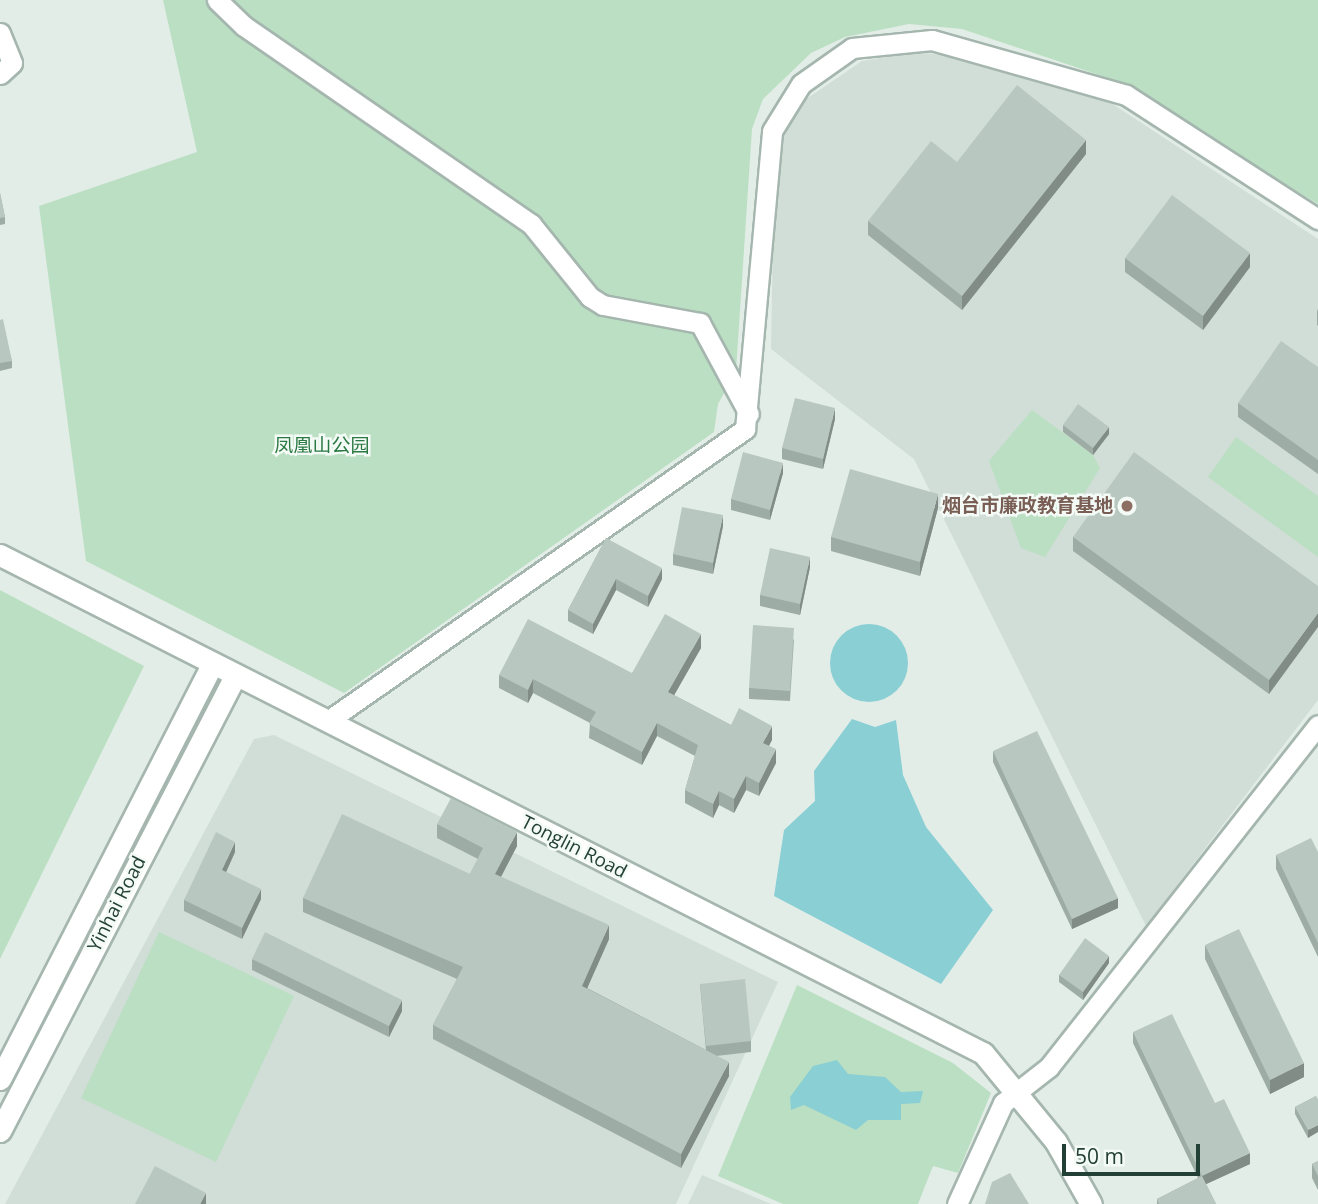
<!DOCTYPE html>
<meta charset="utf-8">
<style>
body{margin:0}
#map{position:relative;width:1318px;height:1204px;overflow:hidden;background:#e3ede8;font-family:"Open Sans","Noto Sans SC",sans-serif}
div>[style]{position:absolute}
.built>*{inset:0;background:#d1ddd7}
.green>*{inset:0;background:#bbdfc2}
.water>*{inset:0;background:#89cfd4}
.round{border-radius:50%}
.roads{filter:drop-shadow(2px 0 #a5b6af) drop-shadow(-2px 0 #a5b6af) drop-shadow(0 2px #a5b6af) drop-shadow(0 -2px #a5b6af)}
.street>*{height:19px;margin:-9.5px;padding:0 9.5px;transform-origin:9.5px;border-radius:9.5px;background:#fff}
.secondary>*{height:21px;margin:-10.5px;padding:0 10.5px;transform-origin:10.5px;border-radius:10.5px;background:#fff}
.wall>*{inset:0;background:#9eaca6}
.shaded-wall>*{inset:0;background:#818c87}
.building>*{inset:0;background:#b8c8c1}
.dots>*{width:19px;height:19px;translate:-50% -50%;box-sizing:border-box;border:4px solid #f4faf6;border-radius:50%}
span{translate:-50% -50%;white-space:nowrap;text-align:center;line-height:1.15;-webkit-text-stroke:5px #f4faf6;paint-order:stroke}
.park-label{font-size:19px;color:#2a7842}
.education-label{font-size:19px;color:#785e54;font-weight:700}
.right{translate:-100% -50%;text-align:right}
.street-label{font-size:19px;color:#224035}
.scale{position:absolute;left:1062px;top:1144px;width:138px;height:32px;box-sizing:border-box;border:4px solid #224035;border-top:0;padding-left:9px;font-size:21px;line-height:24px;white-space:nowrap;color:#224035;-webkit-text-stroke:5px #f4faf6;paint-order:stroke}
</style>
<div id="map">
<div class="built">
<div style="clip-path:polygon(917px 52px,957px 57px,1105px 99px,1318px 239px,1318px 700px,1146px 926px,914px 459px,771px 349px,774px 180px,784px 137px,802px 102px,862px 61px)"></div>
<div style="clip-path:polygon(274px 735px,778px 982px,676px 1204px,5px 1204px,254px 739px)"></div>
<div style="clip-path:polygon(702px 1175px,771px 1204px,688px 1204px)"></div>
</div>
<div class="green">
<div style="clip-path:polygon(163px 0,1318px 0,1318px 204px,1117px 81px,962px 29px,909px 24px,845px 37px,811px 53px,763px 99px,752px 129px,736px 371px,718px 404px,714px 432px,344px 693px,86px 561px,39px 206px,197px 152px)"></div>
<div style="clip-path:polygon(1032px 410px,1093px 455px,1100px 468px,1045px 557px,1021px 548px,989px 461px)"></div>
<div style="clip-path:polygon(1236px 437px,1318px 496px,1318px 557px,1208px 477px)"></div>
<div style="clip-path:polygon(0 590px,144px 666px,0 959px)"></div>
<div style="clip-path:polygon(159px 932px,294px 996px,216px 1162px,81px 1098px)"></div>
<div style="clip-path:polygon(797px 985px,953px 1063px,991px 1093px,958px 1173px,933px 1166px,918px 1204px,783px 1204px,718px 1176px)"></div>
</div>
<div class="water">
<div class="round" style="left:830px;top:624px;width:78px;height:78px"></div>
<div style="clip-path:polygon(852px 719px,875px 727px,896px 720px,903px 775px,926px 827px,993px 910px,941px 984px,774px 896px,784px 830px,815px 801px,814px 771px)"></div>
<div style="clip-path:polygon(837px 1060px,848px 1074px,885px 1077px,901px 1092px,923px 1091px,920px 1103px,901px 1104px,901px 1120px,868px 1120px,856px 1130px,804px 1105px,791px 1110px,790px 1097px,813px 1066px)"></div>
</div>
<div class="roads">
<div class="street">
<div style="left:217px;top:0;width:37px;rotate:44deg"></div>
<div style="left:244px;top:26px;width:349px;rotate:34.6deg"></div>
<div style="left:531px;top:224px;width:94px;rotate:51.1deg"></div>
<div style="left:590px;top:297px;width:15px;rotate:32deg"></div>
<div style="left:603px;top:305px;width:99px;rotate:10.5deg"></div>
<div style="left:700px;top:323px;width:103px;rotate:61.7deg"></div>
<div style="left:0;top:33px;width:32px;rotate:68deg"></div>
<div style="left:12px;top:63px;width:16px;rotate:137deg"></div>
<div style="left:329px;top:720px;width:508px;rotate:-34.97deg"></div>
<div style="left:745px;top:429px;width:299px;rotate:-84.8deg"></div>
<div style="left:772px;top:131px;width:55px;rotate:-58.3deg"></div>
<div style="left:801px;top:84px;width:62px;rotate:-35.2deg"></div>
<div style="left:852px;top:48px;width:80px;rotate:-5.7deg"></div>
<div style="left:932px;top:40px;width:202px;rotate:15.8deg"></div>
<div style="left:1126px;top:95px;width:229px;rotate:32.9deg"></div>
<div style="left:957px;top:1204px;width:111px;rotate:-65.5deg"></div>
<div style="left:1003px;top:1103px;width:58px;rotate:-38deg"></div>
<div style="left:1049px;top:1067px;width:435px;rotate:-51.8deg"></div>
</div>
<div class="secondary">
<div style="left:0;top:555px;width:1102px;rotate:26.87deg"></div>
<div style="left:983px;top:1053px;width:115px;rotate:50.6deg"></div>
<div style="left:1056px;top:1142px;width:71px;rotate:60.6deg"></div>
<div style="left:0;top:1079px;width:465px;rotate:-62.9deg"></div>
<div style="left:0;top:1131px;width:510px;rotate:-62.68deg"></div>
</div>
</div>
<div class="wall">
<div style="clip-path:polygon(1086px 154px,962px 310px,868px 235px,868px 221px,957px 162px)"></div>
<div style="clip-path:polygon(0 193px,5px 217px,5px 224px,0 225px)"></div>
<div style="clip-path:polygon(1125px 258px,1250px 267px,1203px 330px,1125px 272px)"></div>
<div style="clip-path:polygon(1318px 309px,1318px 326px,1317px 325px,1317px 311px)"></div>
<div style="clip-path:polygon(0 320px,12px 361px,12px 368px,0 371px)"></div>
<div style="clip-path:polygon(1318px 367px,1318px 474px,1238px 417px,1238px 403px)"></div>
<div style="clip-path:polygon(835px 419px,823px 469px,782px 459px,782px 448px)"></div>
<div style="clip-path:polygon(1063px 425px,1109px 434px,1093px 455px,1063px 432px)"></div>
<div style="clip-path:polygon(783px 473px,770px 520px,731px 510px,731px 499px)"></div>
<div style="clip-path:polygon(938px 508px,920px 576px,831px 551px,831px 537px)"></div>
<div style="clip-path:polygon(723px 526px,713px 574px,673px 565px,673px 554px)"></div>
<div style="clip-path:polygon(1073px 537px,1318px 586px,1269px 694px,1073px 551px)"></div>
<div style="clip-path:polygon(606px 538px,662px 579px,648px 607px,616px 590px,593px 634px,568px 621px,568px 610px)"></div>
<div style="clip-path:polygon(810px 567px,800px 615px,760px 606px,760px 595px)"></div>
<div style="clip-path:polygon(794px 639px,790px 701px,749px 699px,749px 688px)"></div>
<div style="clip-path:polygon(701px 648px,674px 695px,731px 725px,772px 740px,769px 746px,776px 763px,759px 796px,746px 790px,734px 813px,719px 805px,713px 818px,685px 803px,685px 790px,695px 756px,657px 736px,642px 765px,589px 738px,590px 723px,533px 693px,528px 703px,499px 688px,499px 675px,632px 673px)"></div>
<div style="clip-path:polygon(993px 751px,1118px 908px,1072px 929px,993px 762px)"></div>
<div style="clip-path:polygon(437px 824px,517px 846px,501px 877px,609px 939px,587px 988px,706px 1050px,700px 984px,751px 1041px,751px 1052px,716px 1056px,729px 1076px,681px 1168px,433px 1039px,433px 1025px,457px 979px,303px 912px,303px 898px,470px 874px,478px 859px,437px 838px)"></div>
<div style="clip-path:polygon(235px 852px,226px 872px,261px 899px,242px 939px,184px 911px,184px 900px)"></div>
<div style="clip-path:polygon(1318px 852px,1318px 957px,1276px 869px,1276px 855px)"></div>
<div style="clip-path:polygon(1205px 945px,1304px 1077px,1270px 1094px,1205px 959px)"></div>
<div style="clip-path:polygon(252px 959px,402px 1011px,389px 1037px,252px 970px)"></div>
<div style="clip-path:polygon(1109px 963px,1083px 1000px,1059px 982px,1059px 975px)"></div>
<div style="clip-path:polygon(1133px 1032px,1250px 1164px,1206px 1184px,1216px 1204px,1157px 1204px,1157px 1199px,1198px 1178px,1133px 1043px)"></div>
<div style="clip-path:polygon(1316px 1096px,1308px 1138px,1295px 1114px,1295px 1107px)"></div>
<div style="clip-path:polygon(1318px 1161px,1318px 1190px,1312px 1178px,1312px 1164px)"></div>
</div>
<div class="shaded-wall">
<div style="clip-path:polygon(1086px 140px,1086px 154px,962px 310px,962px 296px)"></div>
<div style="clip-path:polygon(1250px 253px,1250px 267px,1203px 330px,1203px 316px)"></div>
<div style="clip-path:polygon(835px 408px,835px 419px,823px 469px,823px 459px)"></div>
<div style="clip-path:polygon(1109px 427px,1109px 434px,1093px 455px,1093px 448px)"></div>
<div style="clip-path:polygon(783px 463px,783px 473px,770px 520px,770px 510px)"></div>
<div style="clip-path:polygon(938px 494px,938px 508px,920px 576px,920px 562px)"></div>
<div style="clip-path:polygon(723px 515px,723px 526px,713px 574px,713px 563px)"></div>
<div style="clip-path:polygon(810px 557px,810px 567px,800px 615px,800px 604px)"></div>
<div style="clip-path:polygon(662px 568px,662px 579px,648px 607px,648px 596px)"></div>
<div style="clip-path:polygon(616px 579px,616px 590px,593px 634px,593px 624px)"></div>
<div style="clip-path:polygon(1318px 613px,1318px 627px,1269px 694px,1269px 680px)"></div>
<div style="clip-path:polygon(701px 634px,701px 648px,668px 706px,668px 692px)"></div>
<div style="clip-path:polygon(533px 679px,533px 693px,528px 703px,528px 690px)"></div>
<div style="clip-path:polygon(657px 723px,657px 736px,642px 765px,642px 752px)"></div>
<div style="clip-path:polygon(772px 726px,772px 740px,763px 756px,763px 743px)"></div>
<div style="clip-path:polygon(776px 749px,776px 763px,759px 796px,759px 783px)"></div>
<div style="clip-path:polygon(746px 776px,746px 790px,734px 813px,734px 799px)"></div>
<div style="clip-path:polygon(719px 791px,719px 805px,713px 818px,713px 804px)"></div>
<div style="clip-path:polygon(517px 832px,517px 846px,495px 888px,495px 874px)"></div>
<div style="clip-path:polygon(235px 842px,235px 852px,222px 881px,222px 870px)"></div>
<div style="clip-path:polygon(261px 889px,261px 899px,242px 939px,242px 928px)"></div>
<div style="clip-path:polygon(1118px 898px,1118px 908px,1072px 929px,1072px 919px)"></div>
<div style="clip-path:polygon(609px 925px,609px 939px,582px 1000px,582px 986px)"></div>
<div style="clip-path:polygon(1109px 956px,1109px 963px,1083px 1000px,1083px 992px)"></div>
<div style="clip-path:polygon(402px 1000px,402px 1011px,389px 1037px,389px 1026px)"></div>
<div style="clip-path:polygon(729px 1062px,729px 1076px,681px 1168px,681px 1154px)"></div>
<div style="clip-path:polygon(1304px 1063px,1304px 1077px,1270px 1094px,1270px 1080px)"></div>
<div style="clip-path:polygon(1318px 1125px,1318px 1132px,1308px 1138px,1308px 1130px)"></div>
<div style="clip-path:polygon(1250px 1153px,1250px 1164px,1202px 1186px,1202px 1176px)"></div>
<div style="clip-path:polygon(206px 1193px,206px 1204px,200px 1204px)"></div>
</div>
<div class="building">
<div style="clip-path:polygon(1017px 85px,1086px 140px,962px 296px,868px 221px,931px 141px,957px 162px)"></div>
<div style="clip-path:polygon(0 193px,5px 217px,0 218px)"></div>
<div style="clip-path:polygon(1172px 195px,1250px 253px,1203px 316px,1125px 258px)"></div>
<div style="clip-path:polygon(3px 319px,12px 361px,0 363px,0 320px)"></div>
<div style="clip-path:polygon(1281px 341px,1318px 367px,1318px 460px,1238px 403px)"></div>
<div style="clip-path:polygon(795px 398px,835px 408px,823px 459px,782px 448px)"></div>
<div style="clip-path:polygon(1078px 404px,1109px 427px,1093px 448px,1063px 425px)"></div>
<div style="clip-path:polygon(743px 452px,783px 463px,770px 510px,731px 499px)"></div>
<div style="clip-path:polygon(1134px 452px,1318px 586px,1318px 613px,1269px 680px,1073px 537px)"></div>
<div style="clip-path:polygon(850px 469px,938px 494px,920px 562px,831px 537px)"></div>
<div style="clip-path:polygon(682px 507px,723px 515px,713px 563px,673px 554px)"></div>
<div style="clip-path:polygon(606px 538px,662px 568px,648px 596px,616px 579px,593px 624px,568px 610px)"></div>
<div style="clip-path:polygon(770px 548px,810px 557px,800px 604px,760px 595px)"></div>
<div style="clip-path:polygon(665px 614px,701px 634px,668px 692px,731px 725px,739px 708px,772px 726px,763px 743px,776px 749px,759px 783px,746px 776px,734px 799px,719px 791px,713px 804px,685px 790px,698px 745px,657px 723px,642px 752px,589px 724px,596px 712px,533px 679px,528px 690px,499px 675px,528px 619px,632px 673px)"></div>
<div style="clip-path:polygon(753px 625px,794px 628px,790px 691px,749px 688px)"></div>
<div style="clip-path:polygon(1037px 731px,1118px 898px,1072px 919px,993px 751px)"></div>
<div style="clip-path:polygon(451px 798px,517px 832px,495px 874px,609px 925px,582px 986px,729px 1062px,681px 1154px,433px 1025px,463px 967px,303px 898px,342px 814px,470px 874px,483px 848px,437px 824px)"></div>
<div style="clip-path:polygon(216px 832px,235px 842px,222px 870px,261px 889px,242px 928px,184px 900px)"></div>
<div style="clip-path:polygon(1311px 838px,1318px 852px,1318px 943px,1276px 855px)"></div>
<div style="clip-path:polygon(1239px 929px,1304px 1063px,1270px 1080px,1205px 945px)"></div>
<div style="clip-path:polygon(265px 932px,402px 1000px,389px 1026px,252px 959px)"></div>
<div style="clip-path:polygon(1085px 938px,1109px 956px,1083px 992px,1059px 975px)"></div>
<div style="clip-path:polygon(745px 979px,751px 1041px,706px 1046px,700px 984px)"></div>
<div style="clip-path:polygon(1172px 1014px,1215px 1103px,1224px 1099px,1250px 1153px,1202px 1176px,1133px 1032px)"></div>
<div style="clip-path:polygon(1316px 1096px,1318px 1099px,1318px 1125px,1308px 1130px,1295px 1107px)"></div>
<div style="clip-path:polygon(1318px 1161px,1318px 1176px,1312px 1164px)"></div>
<div style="clip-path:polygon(155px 1166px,206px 1193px,200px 1204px,135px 1204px)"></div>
<div style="clip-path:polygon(1010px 1173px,1029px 1204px,985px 1204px,992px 1182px)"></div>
<div style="clip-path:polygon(1202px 1176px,1216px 1204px,1159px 1204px,1157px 1199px)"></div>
</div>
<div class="dots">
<div style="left:1127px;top:506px;background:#8d6e63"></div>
</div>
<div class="park-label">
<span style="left:322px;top:446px">凤凰山公园</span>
</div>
<div class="education-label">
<span class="right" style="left:1113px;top:506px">烟台市廉政教育基地</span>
</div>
<div class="street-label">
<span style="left:574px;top:847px;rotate:27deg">Tonglin Road</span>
<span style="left:117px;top:904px;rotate:-63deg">Yinhai Road</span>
</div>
<div class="scale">50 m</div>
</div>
